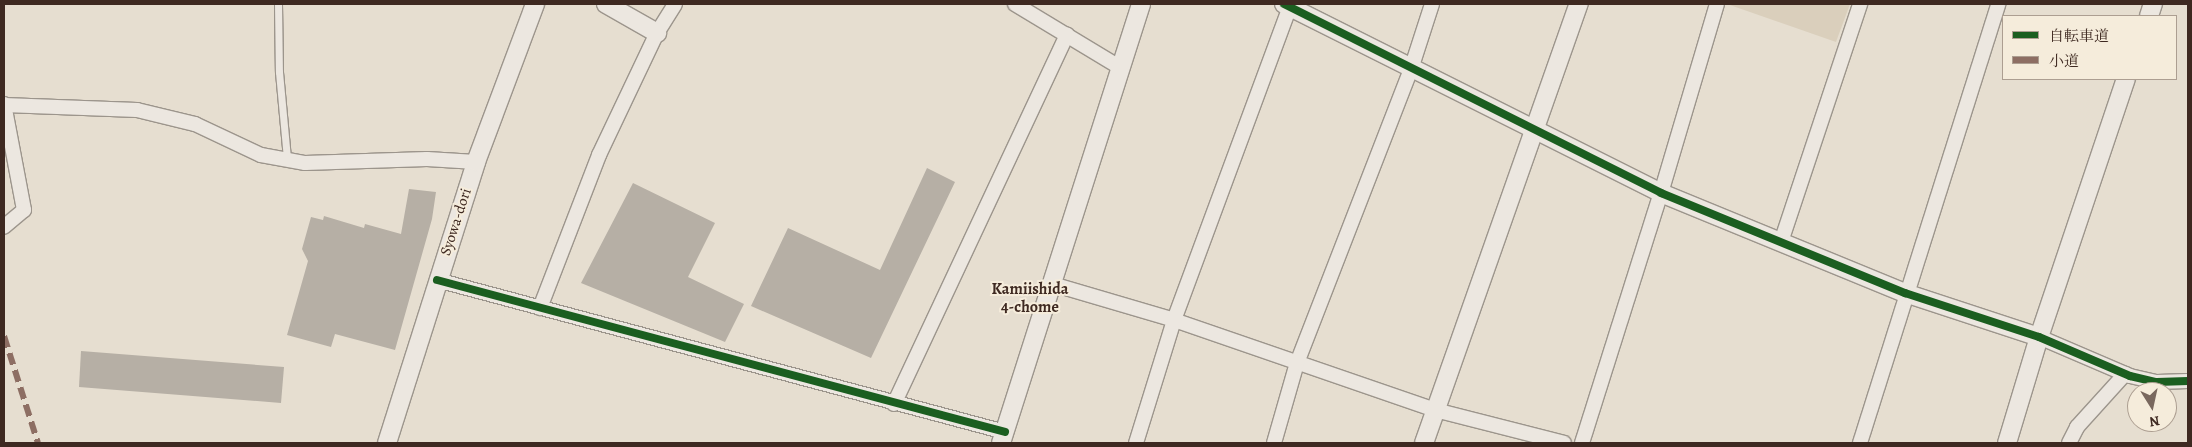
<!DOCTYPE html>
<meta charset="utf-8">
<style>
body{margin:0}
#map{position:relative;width:2192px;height:447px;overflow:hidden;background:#e6ded0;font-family:Alegreya,"Noto Serif JP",serif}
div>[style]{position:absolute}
.green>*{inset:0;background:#dacfbc}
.building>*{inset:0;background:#b6afa5}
.roads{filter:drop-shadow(1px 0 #9c958c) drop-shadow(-1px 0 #9c958c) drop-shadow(0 1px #9c958c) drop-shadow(0 -1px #9c958c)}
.service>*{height:7px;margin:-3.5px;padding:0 3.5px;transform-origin:3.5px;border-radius:3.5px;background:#ece7e0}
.minor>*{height:14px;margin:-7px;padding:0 7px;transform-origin:7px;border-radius:7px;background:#ece7e0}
.tertiary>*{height:18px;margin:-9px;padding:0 9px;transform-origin:9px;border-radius:9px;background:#ece7e0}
.quiet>*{height:6px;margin-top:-3px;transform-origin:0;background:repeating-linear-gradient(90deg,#8d6e63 0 12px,transparent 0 18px)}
.cycleway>*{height:8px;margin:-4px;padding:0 4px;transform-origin:4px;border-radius:4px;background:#1b5e20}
span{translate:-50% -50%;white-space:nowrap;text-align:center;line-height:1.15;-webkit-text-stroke:4px #f5ecdb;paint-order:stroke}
.street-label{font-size:15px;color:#3e2921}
.neighbourhood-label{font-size:16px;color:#3e2921;font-weight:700}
.frame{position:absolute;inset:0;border:5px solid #3e2921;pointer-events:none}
.legend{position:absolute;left:2002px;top:15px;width:175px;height:65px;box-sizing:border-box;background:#f5ecdb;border:1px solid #ac9e91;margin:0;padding:6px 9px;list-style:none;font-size:15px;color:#3e2921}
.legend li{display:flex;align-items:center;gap:10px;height:25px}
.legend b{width:25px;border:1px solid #ac9e91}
.north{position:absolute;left:2127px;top:382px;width:50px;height:50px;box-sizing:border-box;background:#f5ecdb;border:1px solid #ac9e91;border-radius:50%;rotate:170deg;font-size:14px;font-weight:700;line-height:20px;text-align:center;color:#3e2921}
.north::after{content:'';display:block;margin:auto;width:18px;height:22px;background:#79685e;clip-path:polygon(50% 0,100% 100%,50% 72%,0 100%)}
</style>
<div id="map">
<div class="green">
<div style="clip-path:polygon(1727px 4px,1850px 4px,1836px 42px)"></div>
</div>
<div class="building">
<div style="clip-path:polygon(927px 168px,955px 182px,871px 358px,751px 306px,788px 228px,880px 270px)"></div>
<div style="clip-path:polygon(633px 183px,715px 223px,688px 277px,744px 304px,725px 342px,581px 283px)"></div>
<div style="clip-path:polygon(409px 189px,436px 192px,432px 219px,395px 350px,335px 334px,331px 347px,287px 335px,308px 261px,302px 249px,311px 217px,323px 220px,324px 216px,364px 228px,365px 224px,401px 234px)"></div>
<div style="clip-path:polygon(81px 351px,284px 367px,281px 403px,79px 387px)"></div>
</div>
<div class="roads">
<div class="service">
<div style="left:278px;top:4px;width:68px;rotate:89.2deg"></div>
<div style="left:279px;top:72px;width:86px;rotate:84.7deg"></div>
</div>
<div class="minor">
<div style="left:1015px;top:4px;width:124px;rotate:31.1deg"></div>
<div style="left:4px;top:104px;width:108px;rotate:79.3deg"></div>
<div style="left:24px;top:210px;width:26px;rotate:140deg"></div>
<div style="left:4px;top:105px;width:133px;rotate:2.2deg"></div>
<div style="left:137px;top:110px;width:60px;rotate:13.6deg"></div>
<div style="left:195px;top:124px;width:73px;rotate:25.2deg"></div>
<div style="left:261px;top:155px;width:45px;rotate:10.3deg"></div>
<div style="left:305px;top:163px;width:122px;rotate:-1.9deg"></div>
<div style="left:427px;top:159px;width:49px;rotate:3.5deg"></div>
<div style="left:1781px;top:242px;width:251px;rotate:-71.6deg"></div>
<div style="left:437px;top:280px;width:588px;rotate:14.98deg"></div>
<div style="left:1052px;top:284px;width:127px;rotate:16.4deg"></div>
<div style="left:1174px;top:320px;width:276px;rotate:19deg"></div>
<div style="left:1435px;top:410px;width:133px;rotate:14.3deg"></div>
<div style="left:540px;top:308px;width:164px;rotate:-68.9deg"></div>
<div style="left:599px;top:155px;width:135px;rotate:-64.6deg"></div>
<div style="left:657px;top:33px;width:34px;rotate:-58deg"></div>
<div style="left:2039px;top:337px;width:99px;rotate:23.2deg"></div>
<div style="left:2130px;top:376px;width:28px;rotate:13deg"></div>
<div style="left:2157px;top:382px;width:31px;rotate:-2deg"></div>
<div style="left:894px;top:404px;width:408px;rotate:-64.9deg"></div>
<div style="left:1136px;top:443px;width:129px;rotate:-72.8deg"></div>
<div style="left:1174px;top:320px;width:337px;rotate:-69.7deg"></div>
<div style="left:1274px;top:443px;width:83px;rotate:-74deg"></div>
<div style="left:1297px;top:363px;width:318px;rotate:-68.8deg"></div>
<div style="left:1412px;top:66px;width:65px;rotate:-72.1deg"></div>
<div style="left:1582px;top:443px;width:262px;rotate:-72.5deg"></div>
<div style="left:1661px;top:193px;width:197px;rotate:-73.5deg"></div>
<div style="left:1860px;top:443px;width:460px;rotate:-72.5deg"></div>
<div style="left:2069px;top:443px;width:18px;rotate:-63deg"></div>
<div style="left:2077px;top:427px;width:72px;rotate:-47.8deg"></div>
</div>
<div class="tertiary">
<div style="left:606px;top:4px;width:59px;rotate:29.6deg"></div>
<div style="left:1284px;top:4px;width:422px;rotate:26.6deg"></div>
<div style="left:1661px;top:193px;width:264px;rotate:22.3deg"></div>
<div style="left:1905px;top:293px;width:141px;rotate:18.2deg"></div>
<div style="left:2149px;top:16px;width:13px;rotate:-72deg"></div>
<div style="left:387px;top:443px;width:295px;rotate:-72.4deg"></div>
<div style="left:476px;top:162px;width:169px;rotate:-69.5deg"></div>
<div style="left:1001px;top:443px;width:461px;rotate:-72.3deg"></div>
<div style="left:1424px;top:443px;width:466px;rotate:-70.6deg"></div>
<div style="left:2007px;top:443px;width:111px;rotate:-73.2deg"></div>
<div style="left:2039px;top:337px;width:272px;rotate:-71.4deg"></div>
</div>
</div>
<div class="quiet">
<div style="left:4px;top:336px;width:112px;rotate:72.4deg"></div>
</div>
<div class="cycleway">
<div style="left:1284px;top:4px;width:422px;rotate:26.6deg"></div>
<div style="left:1661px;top:193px;width:264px;rotate:22.3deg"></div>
<div style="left:1905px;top:293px;width:141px;rotate:18.2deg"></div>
<div style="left:2039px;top:337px;width:99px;rotate:23.2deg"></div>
<div style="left:2130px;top:376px;width:28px;rotate:13deg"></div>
<div style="left:2157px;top:382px;width:31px;rotate:-2deg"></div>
<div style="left:437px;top:280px;width:588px;rotate:14.98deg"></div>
</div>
<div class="street-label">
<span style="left:456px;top:222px;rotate:-72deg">Syowa-dori</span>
</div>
<div class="neighbourhood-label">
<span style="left:1030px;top:298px">Kamiishida<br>4-chome</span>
</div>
<div class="frame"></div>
<ul class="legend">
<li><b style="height:6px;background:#1b5e20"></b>自転車道</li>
<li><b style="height:6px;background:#8d6e63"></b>小道</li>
</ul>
<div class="north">N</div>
</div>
